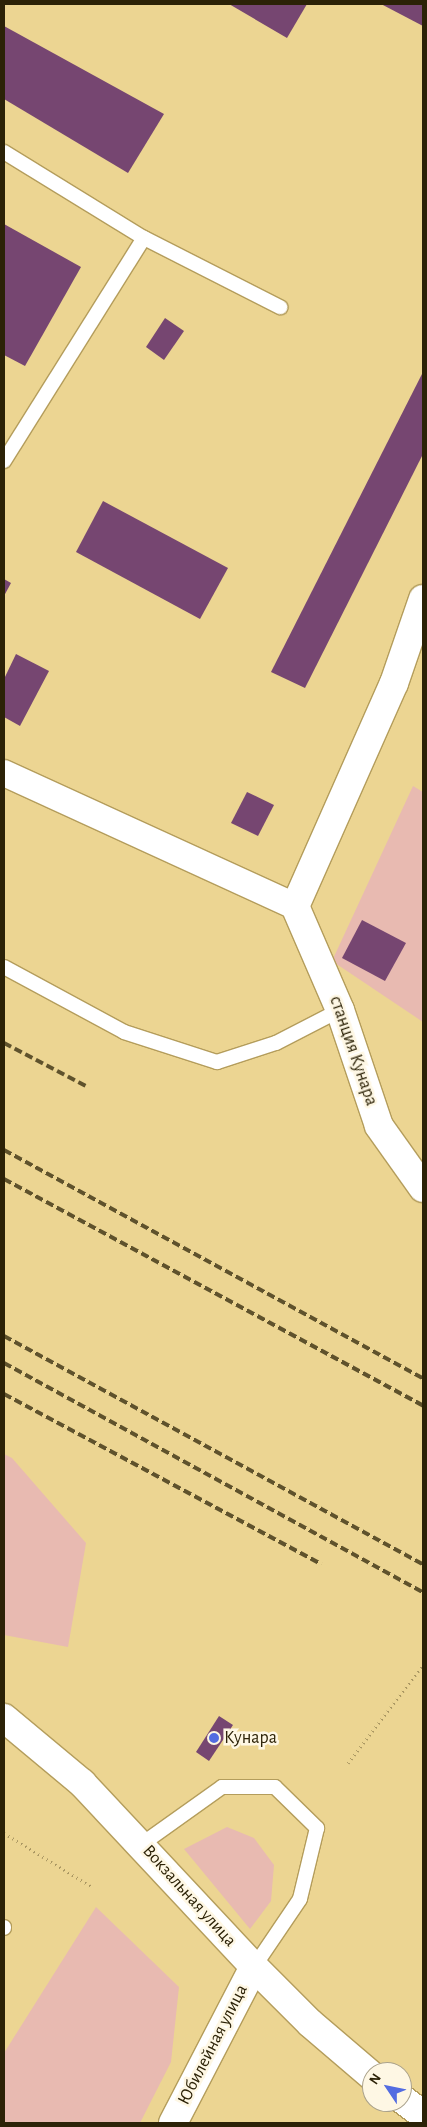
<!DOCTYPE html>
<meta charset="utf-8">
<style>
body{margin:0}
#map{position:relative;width:427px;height:2127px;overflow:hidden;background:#ecd592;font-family:"Alegreya Sans",sans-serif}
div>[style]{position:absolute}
.green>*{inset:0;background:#e8bab1}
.building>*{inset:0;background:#764671}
.path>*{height:3px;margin-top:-1.5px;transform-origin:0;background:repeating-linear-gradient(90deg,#ab9863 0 1px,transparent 0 5px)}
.roads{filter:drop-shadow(1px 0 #b49d5c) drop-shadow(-1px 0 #b49d5c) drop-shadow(0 1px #b49d5c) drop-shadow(0 -1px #b49d5c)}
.service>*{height:14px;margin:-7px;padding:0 7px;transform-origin:7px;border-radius:7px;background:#fff}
.minor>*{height:26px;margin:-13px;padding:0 13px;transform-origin:13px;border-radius:13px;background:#fff}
.tertiary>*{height:28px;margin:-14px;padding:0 14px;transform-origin:14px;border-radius:14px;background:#fff}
.primary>*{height:28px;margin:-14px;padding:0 14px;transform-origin:14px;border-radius:14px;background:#fff}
.rail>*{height:4px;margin-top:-2px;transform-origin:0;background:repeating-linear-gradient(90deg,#5f522c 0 8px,transparent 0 12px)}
.dots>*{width:14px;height:14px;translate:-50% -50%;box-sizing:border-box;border:2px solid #fef7e4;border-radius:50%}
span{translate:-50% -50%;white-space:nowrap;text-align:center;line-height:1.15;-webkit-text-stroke:5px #fef7e4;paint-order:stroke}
.street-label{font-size:18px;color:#2c2207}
.poi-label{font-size:18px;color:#2c2207}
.left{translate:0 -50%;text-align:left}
.frame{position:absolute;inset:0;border:5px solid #2c2207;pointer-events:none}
.north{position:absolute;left:362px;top:2062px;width:50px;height:50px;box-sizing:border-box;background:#fef7e4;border:1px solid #aaa28c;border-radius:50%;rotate:304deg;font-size:14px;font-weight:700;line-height:20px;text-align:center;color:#2c2207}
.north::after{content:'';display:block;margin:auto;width:18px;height:22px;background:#536ce1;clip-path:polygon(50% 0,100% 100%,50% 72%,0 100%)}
</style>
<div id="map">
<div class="green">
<div style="clip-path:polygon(413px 786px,423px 792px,423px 1022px,332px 961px)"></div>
<div style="clip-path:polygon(4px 1454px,12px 1458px,86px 1543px,68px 1647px,4px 1635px)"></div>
<div style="clip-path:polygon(227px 1827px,254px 1838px,274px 1865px,271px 1901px,250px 1929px,184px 1849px)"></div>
<div style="clip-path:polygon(96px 1907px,179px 1987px,171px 2062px,140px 2123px,4px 2123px,4px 2053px)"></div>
</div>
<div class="building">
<div style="clip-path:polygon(229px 4px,307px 4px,287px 38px)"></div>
<div style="clip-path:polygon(381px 4px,423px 4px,423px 26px)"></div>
<div style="clip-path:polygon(4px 26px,164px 114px,128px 173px,4px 99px)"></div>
<div style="clip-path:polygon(4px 224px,81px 267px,25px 366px,4px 355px)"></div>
<div style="clip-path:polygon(165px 318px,184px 331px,164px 360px,146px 347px)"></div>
<div style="clip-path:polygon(423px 372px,423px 454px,305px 688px,271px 672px)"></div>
<div style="clip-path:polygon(103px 501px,228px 568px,200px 619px,76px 552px)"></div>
<div style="clip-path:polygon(4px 579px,11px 583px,4px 596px)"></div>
<div style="clip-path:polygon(16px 654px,49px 671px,20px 726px,4px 717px,4px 679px)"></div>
<div style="clip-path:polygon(247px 792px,274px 805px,258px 836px,231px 823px)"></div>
<div style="clip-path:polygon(362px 920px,406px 943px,385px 981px,342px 958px)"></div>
<div style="clip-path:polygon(219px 1716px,233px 1725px,209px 1761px,196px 1752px)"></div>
</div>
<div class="path">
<div style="left:348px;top:1763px;width:123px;rotate:-52.6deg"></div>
<div style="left:4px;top:1833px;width:103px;rotate:31.5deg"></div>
</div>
<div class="roads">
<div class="service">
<div style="left:4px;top:152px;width:164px;rotate:31.6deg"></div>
<div style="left:144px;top:238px;width:153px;rotate:26.9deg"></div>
<div style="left:4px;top:461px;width:263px;rotate:-57.9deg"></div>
<div style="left:4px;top:967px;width:136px;rotate:28.4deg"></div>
<div style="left:124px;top:1032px;width:98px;rotate:17.9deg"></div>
<div style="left:217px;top:1062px;width:62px;rotate:-17.9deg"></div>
<div style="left:276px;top:1043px;width:72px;rotate:-27.3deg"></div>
<div style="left:142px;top:1844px;width:98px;rotate:-35.5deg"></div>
<div style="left:222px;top:1787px;width:53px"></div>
<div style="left:275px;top:1787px;width:59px;rotate:44.3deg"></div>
<div style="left:317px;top:1828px;width:73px;rotate:103.5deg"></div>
<div style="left:300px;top:1899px;width:82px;rotate:124.1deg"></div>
<div style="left:4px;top:1927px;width:1px;rotate:90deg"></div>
</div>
<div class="minor">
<div style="left:4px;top:773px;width:320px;rotate:24.6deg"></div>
</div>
<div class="tertiary">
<div style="left:423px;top:599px;width:89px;rotate:109deg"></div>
<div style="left:394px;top:683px;width:244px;rotate:113.9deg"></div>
<div style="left:295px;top:906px;width:113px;rotate:66.6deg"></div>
<div style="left:340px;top:1010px;width:122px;rotate:71.4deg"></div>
<div style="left:379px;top:1126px;width:76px;rotate:54.6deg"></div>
<div style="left:173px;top:2123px;width:176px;rotate:-62.6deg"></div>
</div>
<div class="primary">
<div style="left:4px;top:1718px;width:102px;rotate:39.8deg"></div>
<div style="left:82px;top:1783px;width:252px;rotate:46.9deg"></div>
<div style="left:254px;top:1967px;width:79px;rotate:45deg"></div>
<div style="left:310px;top:2023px;width:82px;rotate:40.5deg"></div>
<div style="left:402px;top:2099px;width:26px;rotate:37deg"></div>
</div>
</div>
<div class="rail">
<div style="left:4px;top:1043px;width:93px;rotate:27.7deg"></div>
<div style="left:4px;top:1150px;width:477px;rotate:28.6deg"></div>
<div style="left:4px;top:1179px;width:477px;rotate:28.4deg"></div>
<div style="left:4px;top:1336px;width:477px;rotate:28.6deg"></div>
<div style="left:4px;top:1363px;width:477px;rotate:28.7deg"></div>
<div style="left:4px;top:1394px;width:360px;rotate:28.2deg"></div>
</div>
<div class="dots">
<div style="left:214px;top:1738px;background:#536ce1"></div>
</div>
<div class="street-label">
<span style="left:353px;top:1051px;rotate:71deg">станция Кунара</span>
<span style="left:189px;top:1896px;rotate:48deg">Вокзальная улица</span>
<span style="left:213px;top:2045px;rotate:-63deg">Юбилейная улица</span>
</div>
<div class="poi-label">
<span class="left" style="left:224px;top:1738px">Кунара</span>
</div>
<div class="frame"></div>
<div class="north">N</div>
</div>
